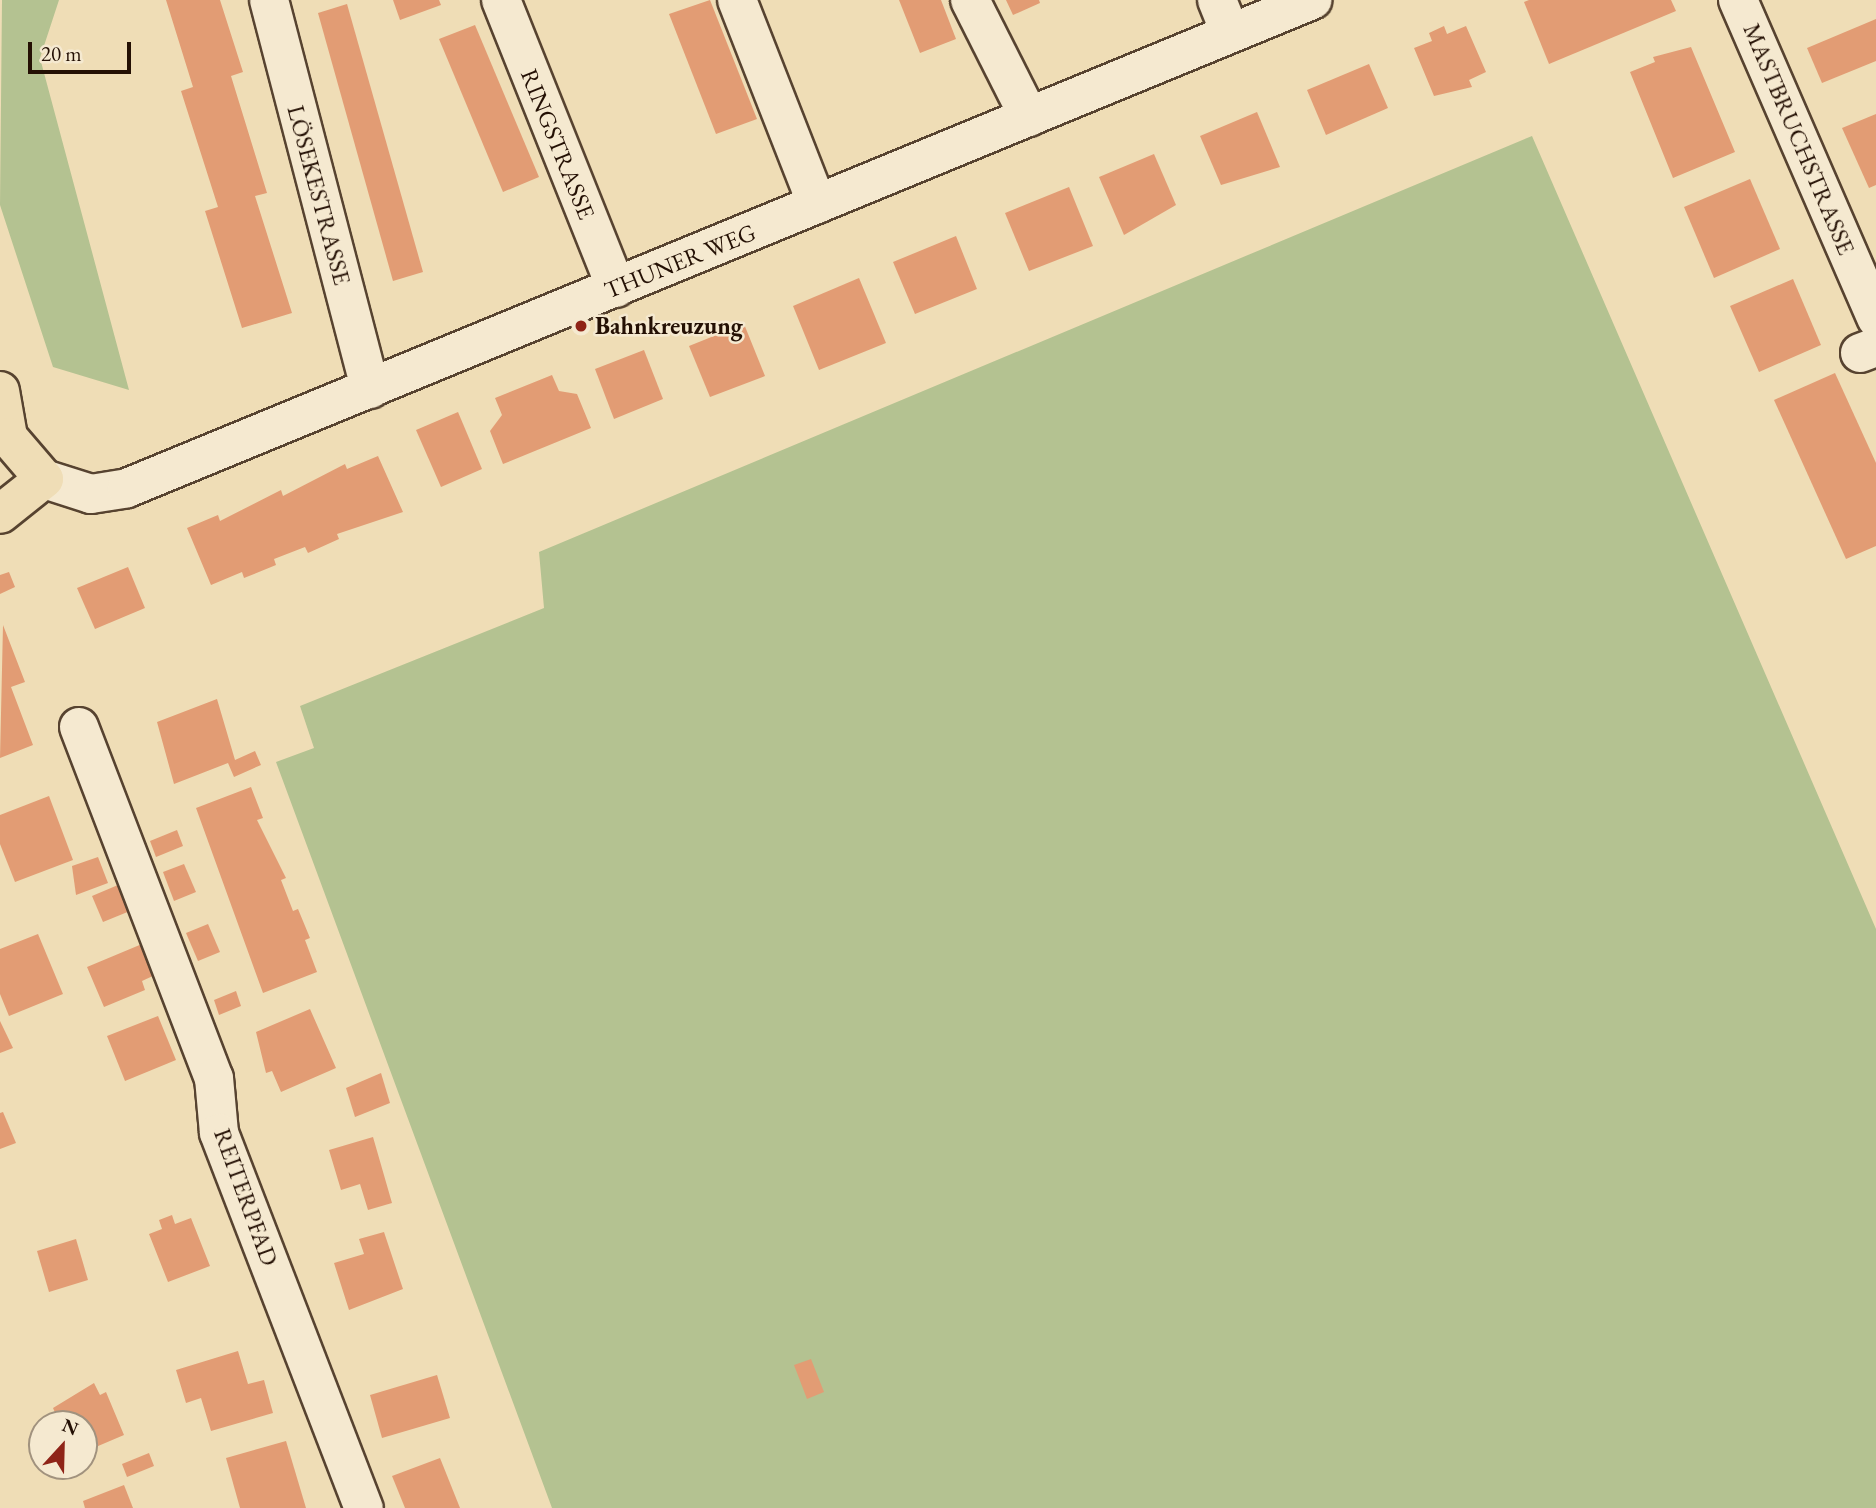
<!DOCTYPE html>
<meta charset="utf-8">
<style>
body{margin:0}
#map{position:relative;width:1876px;height:1508px;overflow:hidden;background:#efddb6;font-family:"EB Garamond",serif}
div>[style]{position:absolute}
.green>*{inset:0;background:#b4c291}
.building>*{inset:0;background:#e29c74}
.roads{filter:drop-shadow(2px 0 #574330) drop-shadow(-2px 0 #574330) drop-shadow(0 2px #574330) drop-shadow(0 -2px #574330)}
.minor>*{height:38px;margin:-19px;padding:0 19px;transform-origin:19px;border-radius:19px;background:#f5e9d0}
.major>*{height:38px;margin:-19px;padding:0 19px;transform-origin:19px;border-radius:19px;background:#efddb6}
.dots>*{width:19px;height:19px;translate:-50% -50%;box-sizing:border-box;border:4px solid #f5e9d0;border-radius:50%}
span{translate:-50% -50%;white-space:nowrap;text-align:center;line-height:1.15;-webkit-text-stroke:5px #f5e9d0;paint-order:stroke}
.street-label{font-size:24px;color:#241004}
.poi-label{font-size:24px;color:#241004;font-weight:700}
.left{translate:0 -50%;text-align:left}
.north{position:absolute;left:28px;top:1410px;width:70px;height:70px;box-sizing:border-box;background:#f5e9d0;border:2px solid #a1927e;border-radius:50%;rotate:22deg;font-size:19px;font-weight:700;line-height:28px;text-align:center;color:#241004}
.north::after{content:'';display:block;margin:auto;width:24px;height:32px;background:#8f2418;clip-path:polygon(50% 0,100% 100%,50% 72%,0 100%)}
.scale{position:absolute;left:28px;top:42px;width:103px;height:32px;box-sizing:border-box;border:4px solid #241004;border-top:0;padding-left:9px;font-size:21px;line-height:24px;white-space:nowrap;color:#241004;-webkit-text-stroke:5px #f5e9d0;paint-order:stroke}
</style>
<div id="map">
<div class="green">
<div style="clip-path:polygon(2px 0,59px 0,40px 58px,129px 390px,53px 367px,0 205px)"></div>
<div style="clip-path:polygon(1532px 136px,1876px 929px,1876px 1508px,552px 1508px,276px 762px,314px 748px,300px 706px,544px 608px,539px 552px)"></div>
</div>
<div class="building">
<div style="clip-path:polygon(166px 0,220px 0,243px 72px,231px 76px,267px 193px,255px 196px,292px 313px,242px 328px,205px 211px,218px 207px,181px 91px,193px 87px)"></div>
<div style="clip-path:polygon(393px 0,439px 0,441px 5px,400px 20px)"></div>
<div style="clip-path:polygon(710px 0,757px 119px,716px 134px,669px 14px)"></div>
<div style="clip-path:polygon(899px 0,941px 0,956px 39px,920px 53px)"></div>
<div style="clip-path:polygon(1006px 0,1039px 0,1040px 3px,1013px 15px)"></div>
<div style="clip-path:polygon(1529px 0,1671px 0,1676px 11px,1549px 64px,1524px 2px)"></div>
<div style="clip-path:polygon(347px 4px,423px 272px,393px 281px,318px 13px)"></div>
<div style="clip-path:polygon(1876px 19px,1876px 61px,1822px 83px,1807px 48px)"></div>
<div style="clip-path:polygon(475px 25px,539px 177px,503px 192px,439px 39px)"></div>
<div style="clip-path:polygon(1444px 26px,1447px 34px,1466px 26px,1486px 72px,1469px 80px,1472px 87px,1434px 96px,1414px 48px,1432px 41px,1429px 33px)"></div>
<div style="clip-path:polygon(1691px 47px,1735px 152px,1673px 178px,1630px 72px,1655px 62px,1653px 57px)"></div>
<div style="clip-path:polygon(1369px 64px,1388px 108px,1326px 135px,1307px 90px)"></div>
<div style="clip-path:polygon(1257px 112px,1280px 167px,1221px 185px,1200px 136px)"></div>
<div style="clip-path:polygon(1876px 114px,1876px 185px,1869px 188px,1842px 128px)"></div>
<div style="clip-path:polygon(1154px 154px,1176px 205px,1124px 235px,1099px 177px)"></div>
<div style="clip-path:polygon(1750px 179px,1780px 249px,1714px 278px,1684px 207px)"></div>
<div style="clip-path:polygon(1069px 187px,1093px 246px,1029px 271px,1005px 213px)"></div>
<div style="clip-path:polygon(956px 236px,977px 289px,915px 314px,893px 262px)"></div>
<div style="clip-path:polygon(859px 278px,886px 343px,819px 370px,793px 306px)"></div>
<div style="clip-path:polygon(1793px 279px,1821px 345px,1759px 372px,1730px 306px)"></div>
<div style="clip-path:polygon(744px 324px,765px 376px,710px 397px,689px 346px)"></div>
<div style="clip-path:polygon(644px 350px,663px 399px,614px 419px,595px 369px)"></div>
<div style="clip-path:polygon(1835px 373px,1876px 463px,1876px 546px,1846px 559px,1774px 400px)"></div>
<div style="clip-path:polygon(552px 375px,559px 391px,577px 394px,591px 428px,503px 464px,490px 431px,502px 415px,495px 398px)"></div>
<div style="clip-path:polygon(458px 412px,482px 469px,441px 487px,416px 430px)"></div>
<div style="clip-path:polygon(378px 456px,403px 512px,337px 534px,339px 539px,308px 553px,305px 547px,274px 559px,276px 565px,244px 578px,242px 572px,211px 585px,187px 528px,218px 515px,220px 521px,281px 490px,283px 496px,345px 464px,347px 469px)"></div>
<div style="clip-path:polygon(128px 567px,145px 608px,95px 629px,77px 588px)"></div>
<div style="clip-path:polygon(9px 572px,15px 587px,0 594px,0 575px)"></div>
<div style="clip-path:polygon(3px 625px,25px 682px,11px 687px,33px 745px,0 758px)"></div>
<div style="clip-path:polygon(217px 699px,235px 760px,255px 751px,261px 765px,234px 777px,228px 763px,174px 784px,157px 722px)"></div>
<div style="clip-path:polygon(251px 787px,263px 818px,257px 820px,286px 878px,281px 880px,293px 911px,298px 909px,310px 938px,305px 940px,317px 972px,263px 993px,196px 808px)"></div>
<div style="clip-path:polygon(49px 796px,73px 860px,15px 882px,0 844px,0 815px)"></div>
<div style="clip-path:polygon(177px 830px,183px 846px,156px 857px,150px 841px)"></div>
<div style="clip-path:polygon(98px 857px,108px 883px,76px 895px,72px 866px)"></div>
<div style="clip-path:polygon(184px 864px,196px 892px,174px 901px,163px 872px)"></div>
<div style="clip-path:polygon(118px 885px,130px 911px,103px 922px,92px 896px)"></div>
<div style="clip-path:polygon(208px 924px,220px 952px,198px 961px,186px 933px)"></div>
<div style="clip-path:polygon(38px 934px,63px 994px,9px 1016px,0 994px,0 949px)"></div>
<div style="clip-path:polygon(142px 944px,155px 975px,142px 981px,145px 990px,104px 1007px,87px 967px)"></div>
<div style="clip-path:polygon(236px 991px,241px 1006px,219px 1015px,214px 1000px)"></div>
<div style="clip-path:polygon(310px 1009px,336px 1068px,281px 1092px,272px 1071px,266px 1073px,256px 1032px)"></div>
<div style="clip-path:polygon(158px 1016px,176px 1060px,125px 1081px,107px 1036px)"></div>
<div style="clip-path:polygon(0 1021px,13px 1048px,0 1053px)"></div>
<div style="clip-path:polygon(381px 1073px,390px 1103px,355px 1117px,346px 1088px)"></div>
<div style="clip-path:polygon(3px 1112px,16px 1143px,0 1149px,0 1113px)"></div>
<div style="clip-path:polygon(373px 1137px,392px 1203px,368px 1210px,360px 1184px,341px 1190px,329px 1150px)"></div>
<div style="clip-path:polygon(172px 1215px,175px 1224px,191px 1218px,210px 1266px,168px 1282px,149px 1234px,162px 1229px,159px 1220px)"></div>
<div style="clip-path:polygon(384px 1232px,403px 1289px,349px 1310px,334px 1263px,364px 1254px,359px 1239px)"></div>
<div style="clip-path:polygon(76px 1239px,88px 1280px,49px 1292px,37px 1251px)"></div>
<div style="clip-path:polygon(238px 1351px,248px 1384px,264px 1380px,273px 1413px,211px 1431px,201px 1398px,186px 1403px,176px 1370px)"></div>
<div style="clip-path:polygon(811px 1359px,824px 1392px,807px 1399px,794px 1365px)"></div>
<div style="clip-path:polygon(437px 1375px,450px 1418px,382px 1438px,370px 1395px)"></div>
<div style="clip-path:polygon(94px 1383px,100px 1395px,106px 1392px,124px 1435px,84px 1452px,84px 1424px,60px 1424px,53px 1408px)"></div>
<div style="clip-path:polygon(286px 1441px,306px 1508px,240px 1508px,226px 1458px)"></div>
<div style="clip-path:polygon(149px 1453px,154px 1466px,127px 1477px,122px 1464px)"></div>
<div style="clip-path:polygon(440px 1458px,460px 1508px,405px 1508px,392px 1476px)"></div>
<div style="clip-path:polygon(124px 1485px,133px 1508px,85px 1508px,83px 1501px)"></div>
</div>
<div class="roads">
<div class="minor">
<div style="left:269px;top:0;width:402px;rotate:75.4deg"></div>
<div style="left:501px;top:0;width:310px;rotate:68.2deg"></div>
<div style="left:737px;top:0;width:219px;rotate:68.6deg"></div>
<div style="left:970px;top:0;width:131px;rotate:63.2deg"></div>
<div style="left:1217px;top:0;width:35px;rotate:68deg"></div>
<div style="left:1738px;top:0;width:347px;rotate:66.5deg"></div>
<div style="left:1860px;top:353px;width:17px;rotate:-21deg"></div>
<div style="left:44px;top:479px;width:49px;rotate:17.7deg"></div>
<div style="left:91px;top:494px;width:36px;rotate:-9deg"></div>
<div style="left:127px;top:488px;width:1282px;rotate:-22.38deg"></div>
<div style="left:79px;top:727px;width:376px;rotate:69deg"></div>
<div style="left:214px;top:1078px;width:55px;rotate:84.8deg"></div>
<div style="left:219px;top:1133px;width:402px;rotate:68.9deg"></div>
</div>
<div class="major">
<div style="left:0;top:391px;width:47px;rotate:80.1deg"></div>
<div style="left:8px;top:437px;width:55px;rotate:49.4deg"></div>
<div style="left:44px;top:479px;width:56px;rotate:141.5deg"></div>
</div>
</div>
<div class="dots">
<div style="left:581px;top:326px;background:#8f2418"></div>
</div>
<div class="street-label">
<span style="left:1799px;top:139px;rotate:67deg">MASTBRUCHSTRASSE</span>
<span style="left:558px;top:144px;rotate:68deg">RINGSTRASSE</span>
<span style="left:319px;top:195px;rotate:75deg">LÖSEKESTRASSE</span>
<span style="left:680px;top:261px;rotate:-22deg">THUNER WEG</span>
<span style="left:246px;top:1197px;rotate:70deg">REITERPFAD</span>
</div>
<div class="poi-label">
<span class="left" style="left:595px;top:326px">Bahnkreuzung</span>
</div>
<div class="north">N</div>
<div class="scale">20 m</div>
</div>
